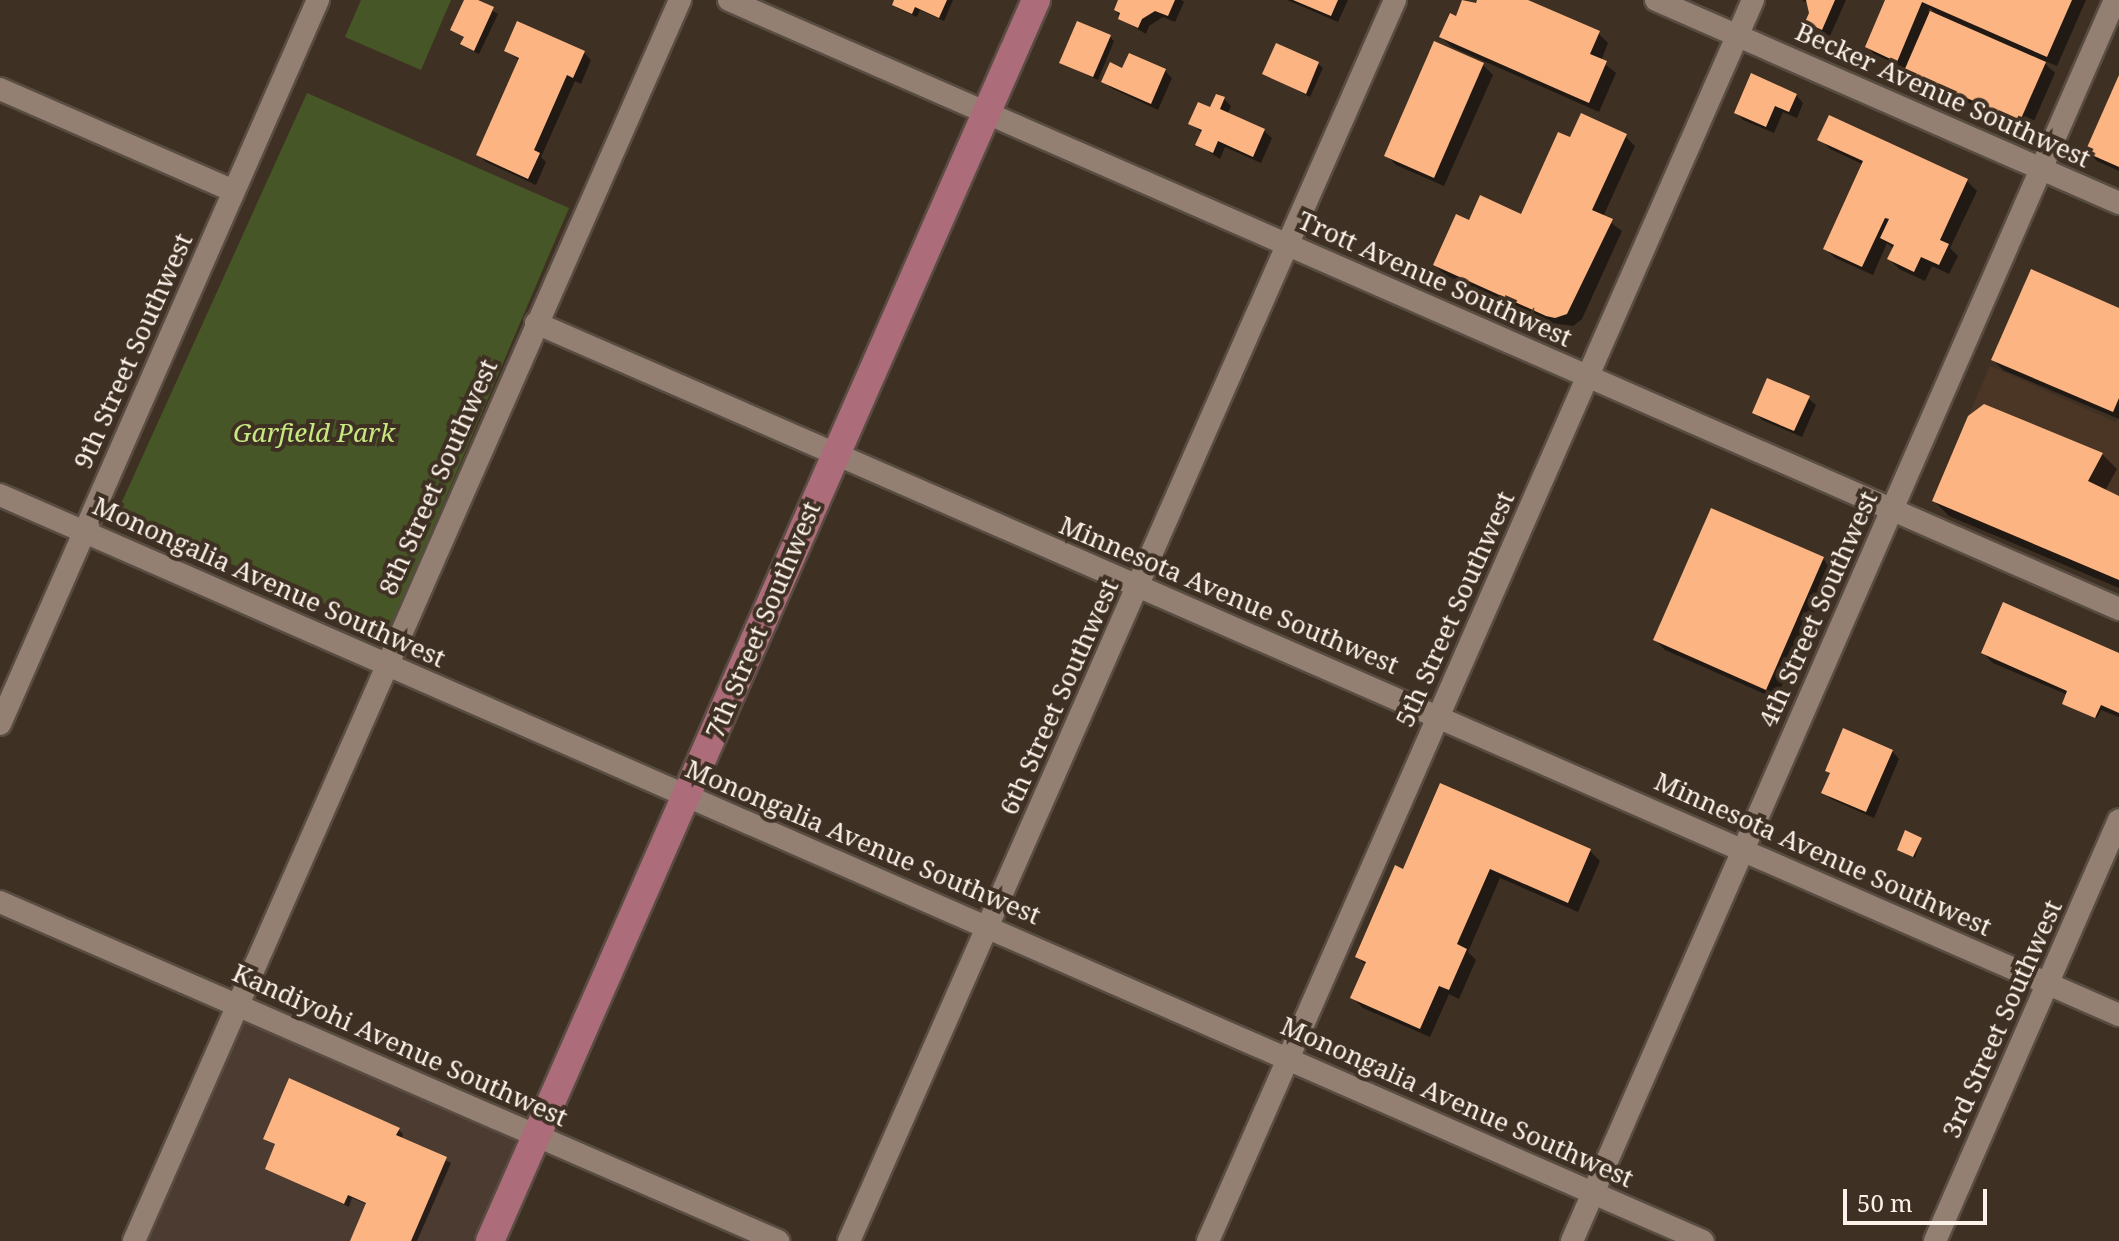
<!DOCTYPE html>
<style>
body{margin:0}
#map{position:relative;width:2119px;height:1241px;overflow:hidden;background:#3f3024;font-family:"Noto Serif",serif}
div>[style]{position:absolute}
.built>*{inset:0;background:#4b3626}
.education>*{inset:0;background:#4c3b31}
.green>*{inset:0;background:#475626}
.shadow>*{inset:0;background:#0007}
.building>*{inset:0;background:#fbb482}
.roads{filter:drop-shadow(2px 0 #594c42) drop-shadow(-2px 0 #594c42) drop-shadow(0 2px #594c42) drop-shadow(0 -2px #594c42)}
.minor>*{height:22px;margin:-11px;padding:0 11px;transform-origin:11px;border-radius:11px;background:#938073}
.major>*{height:28px;margin:-14px;padding:0 14px;transform-origin:14px;border-radius:14px;background:#ad6c7a}
span{translate:-50% -50%;white-space:nowrap;text-align:center;line-height:1.15;-webkit-text-stroke:8px #3f3024;paint-order:stroke}
.street-label{font-size:26px;color:#fcf2ea}
.park-label{font-size:26px;color:#c7e880;font-style:italic}
.scale{position:absolute;left:1843px;top:1189px;width:144px;height:36px;box-sizing:border-box;border:4px solid #fcf2ea;border-top:0;padding-left:10px;font-size:24px;line-height:28px;white-space:nowrap;color:#fcf2ea;-webkit-text-stroke:6px #3f3024;paint-order:stroke}
</style>
<div id="map">
<div class="built">
<div style="clip-path:polygon(1990px 366px,2116px 422px,2119px 417px,2119px 580px,1932px 501px)"></div>
</div>
<div class="education">
<div style="clip-path:polygon(239px 1004px,537px 1135px,491px 1241px,127px 1241px)"></div>
</div>
<div class="green">
<div style="clip-path:polygon(361px 0,451px 0,421px 70px,345px 37px)"></div>
<div style="clip-path:polygon(307px 93px,569px 208px,389px 631px,116px 515px)"></div>
</div>
<div class="shadow">
<div style="clip-path:polygon(466px 0,474px 0,498px 14px,479px 54px,467px 48px,463px 44px,465px 38px,452px 30px)"></div>
<div style="clip-path:polygon(896px 0,953px 0,944px 21px,920px 10px,917px 17px,899px 9px,894px 5px)"></div>
<div style="clip-path:polygon(1119px 0,1181px 0,1184px 2px,1175px 22px,1163px 17px,1149px 26px,1146px 34px,1120px 19px,1116px 10px)"></div>
<div style="clip-path:polygon(1287px 0,1348px 0,1338px 22px)"></div>
<div style="clip-path:polygon(1479px 0,1523px 0,1598px 33px,1608px 43px,1601px 61px,1616px 73px,1599px 112px,1452px 47px,1441px 37px,1457px 18px,1477px 6px)"></div>
<div style="clip-path:polygon(1802px 0,1846px 0,1830px 36px,1807px 22px,1811px 13px,1807px 3px)"></div>
<div style="clip-path:polygon(evenodd,1887px 0,2086px 0,2057px 66px,2040px 59px,2055px 73px,2030px 130px,1917px 80px,1907px 69px,1874px 54px,1867px 46px,1887px 0,1930px 8px,1939px 17px,1928px 12px,1930px 8px)"></div>
<div style="clip-path:polygon(1110px 37px,1114px 41px,1098px 80px,1062px 63px)"></div>
<div style="clip-path:polygon(507px 51px,584px 53px,591px 60px,581px 84px,575px 81px,541px 157px,546px 162px,536px 185px,486px 162px,478px 155px,520px 61px)"></div>
<div style="clip-path:polygon(1318px 64px,1323px 68px,1310px 97px,1265px 74px)"></div>
<div style="clip-path:polygon(1483px 65px,1493px 75px,1444px 186px,1396px 165px,1386px 155px)"></div>
<div style="clip-path:polygon(1123px 71px,1165px 71px,1172px 78px,1158px 110px,1111px 88px,1103px 81px)"></div>
<div style="clip-path:polygon(2119px 82px,2119px 171px,2097px 161px,2087px 151px)"></div>
<div style="clip-path:polygon(1796px 95px,1803px 103px,1797px 118px,1783px 112px,1774px 133px,1743px 120px,1736px 112px)"></div>
<div style="clip-path:polygon(1224px 99px,1231px 106px,1227px 115px,1264px 131px,1272px 138px,1261px 163px,1225px 147px,1220px 159px,1198px 145px,1203px 133px,1191px 124px)"></div>
<div style="clip-path:polygon(1625px 136px,1635px 146px,1603px 217px,1622px 231px,1582px 319px,1573px 326px,1551px 323px,1445px 275px,1435px 265px,1470px 222px,1522px 217px)"></div>
<div style="clip-path:polygon(1820px 139px,1967px 181px,1977px 191px,1950px 248px,1958px 256px,1949px 274px,1932px 266px,1925px 281px,1899px 269px,1889px 259px,1894px 249px,1887px 243px,1873px 275px,1835px 258px,1825px 248px,1864px 165px,1830px 149px)"></div>
<div style="clip-path:polygon(2119px 310px,2119px 419px,2003px 370px,1993px 360px)"></div>
<div style="clip-path:polygon(1808px 398px,1816px 405px,1802px 437px,1762px 420px,1755px 413px)"></div>
<div style="clip-path:polygon(2102px 454px,2117px 469px,2105px 491px,2119px 498px,2119px 588px,1949px 516px,1934px 501px)"></div>
<div style="clip-path:polygon(1712px 510px,1823px 559px,1833px 569px,1776px 699px,1665px 650px,1655px 640px)"></div>
<div style="clip-path:polygon(1983px 653px,2119px 655px,2119px 717px,2101px 710px,2097px 718px,2066px 705px,2068px 695px,1993px 663px)"></div>
<div style="clip-path:polygon(1892px 751px,1899px 759px,1874px 818px,1831px 799px,1824px 792px,1831px 775px,1827px 771px)"></div>
<div style="clip-path:polygon(1441px 786px,1590px 851px,1600px 861px,1578px 912px,1500px 878px,1468px 952px,1476px 960px,1459px 999px,1449px 994px,1430px 1037px,1363px 1008px,1353px 998px,1367px 966px,1357px 956px,1404px 871px)"></div>
<div style="clip-path:polygon(1921px 839px,1915px 858px,1901px 851px)"></div>
<div style="clip-path:polygon(399px 1130px,403px 1134px,401px 1139px,451px 1163px,417px 1241px,352px 1241px,368px 1205px,352px 1198px,349px 1207px,267px 1169px,277px 1146px,265px 1138px)"></div>
</div>
<div class="building">
<div style="clip-path:polygon(464px 0,478px 0,494px 7px,474px 51px,460px 44px,464px 37px,450px 30px)"></div>
<div style="clip-path:polygon(894px 0,947px 0,939px 18px,915px 7px,912px 14px,892px 5px)"></div>
<div style="clip-path:polygon(1118px 0,1175px 0,1168px 16px,1155px 11px,1142px 19px,1138px 28px,1118px 19px,1120px 13px,1114px 10px)"></div>
<div style="clip-path:polygon(1293px 0,1338px 0,1331px 16px)"></div>
<div style="clip-path:polygon(1462px 0,1476px 3px,1477px 0,1528px 0,1600px 31px,1590px 54px,1607px 61px,1589px 103px,1439px 37px,1450px 13px,1456px 16px)"></div>
<div style="clip-path:polygon(1806px 0,1835px 0,1822px 30px,1805px 22px,1809px 13px)"></div>
<div style="clip-path:polygon(1885px 0,2072px 0,2047px 57px,1922px 2px,1897px 62px,1865px 47px)"></div>
<div style="clip-path:polygon(1930px 11px,2046px 62px,2020px 121px,1904px 71px)"></div>
<div style="clip-path:polygon(517px 21px,585px 51px,573px 78px,567px 75px,534px 150px,540px 153px,528px 179px,476px 155px,519px 58px,504px 51px)"></div>
<div style="clip-path:polygon(1077px 21px,1111px 35px,1093px 77px,1059px 63px)"></div>
<div style="clip-path:polygon(1434px 41px,1484px 63px,1434px 178px,1384px 156px)"></div>
<div style="clip-path:polygon(1276px 43px,1319px 62px,1306px 94px,1262px 74px)"></div>
<div style="clip-path:polygon(1129px 53px,1166px 69px,1151px 104px,1101px 82px,1110px 62px,1122px 68px)"></div>
<div style="clip-path:polygon(1751px 73px,1797px 94px,1789px 112px,1775px 106px,1766px 127px,1734px 113px)"></div>
<div style="clip-path:polygon(2119px 75px,2119px 167px,2085px 152px)"></div>
<div style="clip-path:polygon(1216px 94px,1225px 97px,1220px 109px,1265px 129px,1253px 157px,1218px 141px,1213px 153px,1195px 145px,1202px 130px,1188px 124px,1198px 102px,1210px 107px)"></div>
<div style="clip-path:polygon(1581px 113px,1627px 134px,1592px 210px,1613px 219px,1567px 314px,1555px 318px,1546px 316px,1433px 265px,1456px 214px,1469px 220px,1480px 195px,1521px 214px,1558px 132px,1570px 137px)"></div>
<div style="clip-path:polygon(1829px 115px,1968px 179px,1940px 240px,1949px 244px,1939px 265px,1921px 257px,1914px 272px,1887px 259px,1894px 245px,1880px 238px,1889px 219px,1885px 218px,1862px 267px,1823px 249px,1863px 161px,1817px 140px)"></div>
<div style="clip-path:polygon(2031px 269px,2119px 308px,2119px 398px,2113px 412px,1991px 360px)"></div>
<div style="clip-path:polygon(1767px 378px,1810px 396px,1794px 431px,1752px 413px)"></div>
<div style="clip-path:polygon(1984px 404px,2103px 453px,2088px 481px,2119px 496px,2119px 580px,1932px 501px,1968px 416px)"></div>
<div style="clip-path:polygon(1711px 508px,1824px 557px,1766px 690px,1653px 640px)"></div>
<div style="clip-path:polygon(2003px 602px,2119px 653px,2119px 713px,2101px 705px,2095px 718px,2062px 704px,2067px 691px,1981px 653px)"></div>
<div style="clip-path:polygon(1843px 728px,1893px 750px,1866px 812px,1821px 793px,1830px 773px,1825px 771px)"></div>
<div style="clip-path:polygon(1440px 783px,1591px 849px,1568px 903px,1490px 869px,1457px 944px,1467px 949px,1449px 990px,1439px 986px,1420px 1029px,1350px 998px,1366px 962px,1355px 957px,1395px 865px,1403px 869px)"></div>
<div style="clip-path:polygon(1905px 830px,1922px 838px,1913px 857px,1897px 850px)"></div>
<div style="clip-path:polygon(289px 1078px,400px 1128px,396px 1135px,447px 1157px,411px 1241px,350px 1241px,366px 1203px,348px 1195px,344px 1204px,265px 1169px,275px 1144px,263px 1139px)"></div>
</div>
<div class="roads">
<div class="minor">
<div style="left:729px;top:0;width:1518px;rotate:23.66deg"></div>
<div style="left:1656px;top:0;width:506px;rotate:23.67deg"></div>
<div style="left:0;top:89px;width:254px;rotate:23.6deg"></div>
<div style="left:536px;top:323px;width:1728px;rotate:23.61deg"></div>
<div style="left:0;top:495px;width:1859px;rotate:23.66deg"></div>
<div style="left:0;top:724px;width:791px;rotate:-66.29deg"></div>
<div style="left:0;top:902px;width:849px;rotate:23.54deg"></div>
<div style="left:134px;top:1241px;width:1356px;rotate:-66.25deg"></div>
<div style="left:849px;top:1241px;width:1356px;rotate:-66.25deg"></div>
<div style="left:1208px;top:1241px;width:1355px;rotate:-66.29deg"></div>
<div style="left:1572px;top:1241px;width:1355px;rotate:-66.37deg"></div>
<div style="left:1935px;top:1241px;width:459px;rotate:-66.4deg"></div>
</div>
<div class="major">
<div style="left:490px;top:1241px;width:1356px;rotate:-66.25deg"></div>
</div>
</div>
<div class="street-label">
<span style="left:1943px;top:95px;rotate:24deg">Becker Avenue Southwest</span>
<span style="left:1435px;top:279px;rotate:24deg">Trott Avenue Southwest</span>
<span style="left:133px;top:351px;rotate:-66deg">9th Street Southwest</span>
<span style="left:438px;top:477px;rotate:-66deg">8th Street Southwest</span>
<span style="left:269px;top:582px;rotate:24deg">Monongalia Avenue Southwest</span>
<span style="left:1229px;top:595px;rotate:23deg">Minnesota Avenue Southwest</span>
<span style="left:1455px;top:609px;rotate:-66deg">5th Street Southwest</span>
<span style="left:1818px;top:609px;rotate:-66deg">4th Street Southwest</span>
<span style="left:763px;top:620px;rotate:-67deg">7th Street Southwest</span>
<span style="left:1059px;top:697px;rotate:-66deg">6th Street Southwest</span>
<span style="left:863px;top:842px;rotate:23deg">Monongalia Avenue Southwest</span>
<span style="left:1823px;top:854px;rotate:24deg">Minnesota Avenue Southwest</span>
<span style="left:2002px;top:1019px;rotate:-66deg">3rd Street Southwest</span>
<span style="left:400px;top:1045px;rotate:24deg">Kandiyohi Avenue Southwest</span>
<span style="left:1457px;top:1102px;rotate:24deg">Monongalia Avenue Southwest</span>
</div>
<div class="park-label">
<span style="left:314px;top:433px">Garfield Park</span>
</div>
<div class="scale">50 m</div>
</div>
